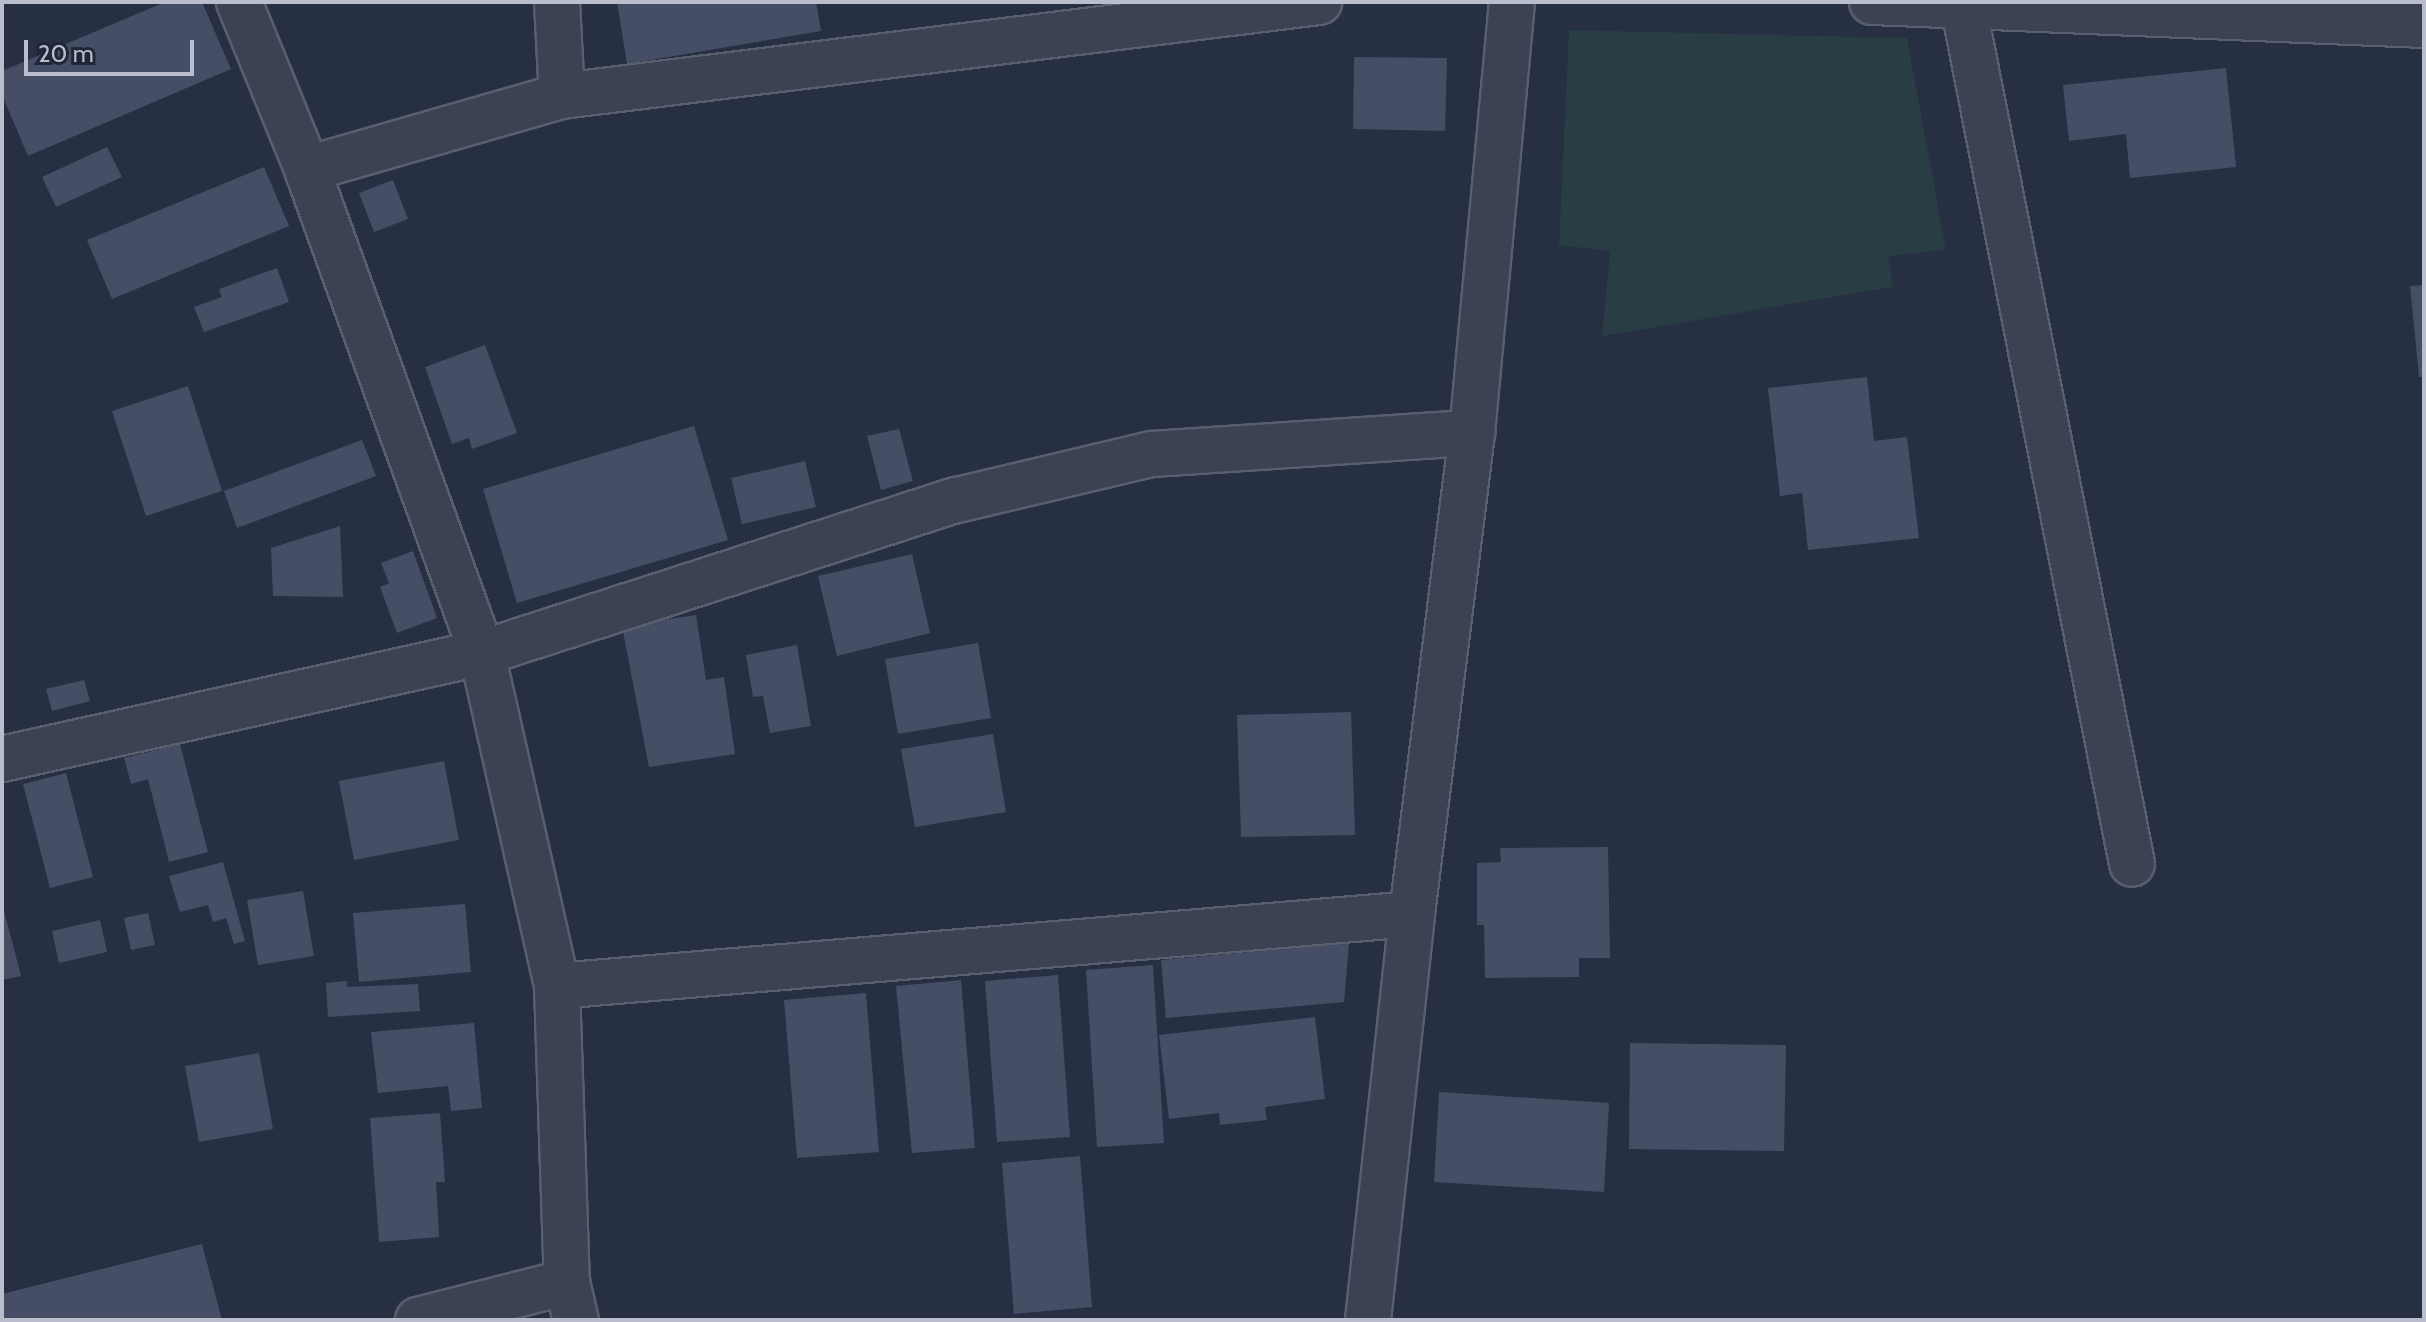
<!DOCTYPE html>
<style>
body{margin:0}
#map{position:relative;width:2426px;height:1322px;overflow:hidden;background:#272f43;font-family:Cabin,sans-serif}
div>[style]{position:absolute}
.green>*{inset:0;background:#293d44}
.building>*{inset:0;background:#464e65}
.roads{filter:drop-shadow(2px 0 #5a5f70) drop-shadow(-2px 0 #5a5f70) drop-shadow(0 2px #5a5f70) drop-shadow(0 -2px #5a5f70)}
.street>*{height:44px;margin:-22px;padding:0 22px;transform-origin:22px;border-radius:22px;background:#3c4253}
span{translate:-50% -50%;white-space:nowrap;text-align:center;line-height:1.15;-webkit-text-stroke:8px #202638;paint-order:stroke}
.frame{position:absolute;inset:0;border:4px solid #b9bdcc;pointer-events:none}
.scale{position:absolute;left:24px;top:40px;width:170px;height:36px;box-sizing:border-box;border:4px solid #b9bdcc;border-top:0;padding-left:10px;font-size:24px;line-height:28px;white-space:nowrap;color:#b9bdcc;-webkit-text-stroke:6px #202638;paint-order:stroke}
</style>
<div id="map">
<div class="green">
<div style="clip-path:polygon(1569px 30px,1907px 38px,1946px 250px,1888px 256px,1893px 287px,1602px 336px,1610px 251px,1559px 245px)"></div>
</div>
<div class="building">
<div style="clip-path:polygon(165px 2px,202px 2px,231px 69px,28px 156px,2px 95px,2px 71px)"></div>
<div style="clip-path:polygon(617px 2px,816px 2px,821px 31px,627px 64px)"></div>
<div style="clip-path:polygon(1354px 57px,1447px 58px,1445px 131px,1353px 129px)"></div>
<div style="clip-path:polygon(2226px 68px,2236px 167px,2130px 178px,2126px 134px,2069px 141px,2063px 85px)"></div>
<div style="clip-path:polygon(107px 147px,122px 177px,56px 207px,42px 177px)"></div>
<div style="clip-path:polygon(264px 167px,289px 226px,112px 299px,87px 240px)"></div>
<div style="clip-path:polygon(393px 180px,408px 219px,374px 232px,359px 193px)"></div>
<div style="clip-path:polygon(277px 268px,289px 302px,204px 332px,194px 307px,222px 297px,219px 289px)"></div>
<div style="clip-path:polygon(2424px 285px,2424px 377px,2419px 377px,2410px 286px)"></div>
<div style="clip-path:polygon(485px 345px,517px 433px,472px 449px,469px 438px,452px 444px,425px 367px)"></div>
<div style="clip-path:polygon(1867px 377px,1874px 441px,1907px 437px,1919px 538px,1808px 550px,1802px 493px,1780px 496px,1768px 388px)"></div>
<div style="clip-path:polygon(188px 386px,222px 491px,146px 516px,112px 411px)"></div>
<div style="clip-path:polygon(694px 426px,728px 540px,517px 603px,483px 489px)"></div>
<div style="clip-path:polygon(899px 429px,913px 481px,881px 490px,867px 436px)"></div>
<div style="clip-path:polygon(362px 440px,376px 476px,237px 528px,224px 491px)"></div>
<div style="clip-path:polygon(805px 461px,816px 507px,742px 524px,731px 478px)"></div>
<div style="clip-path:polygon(340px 526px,343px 597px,273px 596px,271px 548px)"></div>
<div style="clip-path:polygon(413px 551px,437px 618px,397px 633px,380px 587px,389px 583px,381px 563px)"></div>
<div style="clip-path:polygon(912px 554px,930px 633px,837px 656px,818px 576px)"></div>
<div style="clip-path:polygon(696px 615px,706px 680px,724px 677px,735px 754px,649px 767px,622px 626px)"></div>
<div style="clip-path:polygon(978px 643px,991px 718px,898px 734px,885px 659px)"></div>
<div style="clip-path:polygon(797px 645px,811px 726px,770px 733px,763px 696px,753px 697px,746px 655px)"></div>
<div style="clip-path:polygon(84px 680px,90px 701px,52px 711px,46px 689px)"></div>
<div style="clip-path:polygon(1351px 712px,1355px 835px,1241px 837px,1237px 715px)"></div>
<div style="clip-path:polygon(993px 734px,1006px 812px,915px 827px,901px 749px)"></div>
<div style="clip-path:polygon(180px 744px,208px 852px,169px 862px,148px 779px,131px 784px,124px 758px)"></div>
<div style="clip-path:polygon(444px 761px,459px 840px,354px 860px,339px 781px)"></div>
<div style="clip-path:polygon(66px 773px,93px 877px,50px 888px,23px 784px)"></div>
<div style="clip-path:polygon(1608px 847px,1610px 958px,1579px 958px,1579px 977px,1485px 978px,1484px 925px,1477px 925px,1477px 863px,1501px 862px,1500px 848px)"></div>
<div style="clip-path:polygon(223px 862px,245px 941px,234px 944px,226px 918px,213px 922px,208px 905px,180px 912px,169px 876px)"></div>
<div style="clip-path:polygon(303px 891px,314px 956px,258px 965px,247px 900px)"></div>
<div style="clip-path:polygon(2px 903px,21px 976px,2px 980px)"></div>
<div style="clip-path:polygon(465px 904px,471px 972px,359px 982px,353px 913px)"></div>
<div style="clip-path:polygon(148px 913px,155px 945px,131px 950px,124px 918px)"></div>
<div style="clip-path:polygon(100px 920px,107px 952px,59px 963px,52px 931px)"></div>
<div style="clip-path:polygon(1349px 943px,1344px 1002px,1166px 1018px,1161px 960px)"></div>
<div style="clip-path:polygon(1153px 965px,1164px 1143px,1097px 1147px,1086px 970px)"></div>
<div style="clip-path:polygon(1058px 975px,1070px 1137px,997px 1142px,985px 981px)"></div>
<div style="clip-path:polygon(961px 980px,975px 1148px,912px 1153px,896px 986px)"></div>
<div style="clip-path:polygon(347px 981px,347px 987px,418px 984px,420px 1011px,328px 1017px,326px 983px)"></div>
<div style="clip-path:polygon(866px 993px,879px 1152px,797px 1158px,784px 1000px)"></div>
<div style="clip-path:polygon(1315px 1017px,1325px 1099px,1265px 1107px,1267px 1120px,1220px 1125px,1219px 1113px,1169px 1119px,1159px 1035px)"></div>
<div style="clip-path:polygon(474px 1023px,482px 1108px,451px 1111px,448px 1086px,378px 1093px,371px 1032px)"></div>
<div style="clip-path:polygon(1630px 1043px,1786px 1045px,1784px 1151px,1629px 1149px)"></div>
<div style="clip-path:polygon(259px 1053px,273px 1129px,199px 1142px,185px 1066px)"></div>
<div style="clip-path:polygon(1439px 1092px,1609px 1103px,1604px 1192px,1434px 1182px)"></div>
<div style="clip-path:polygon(440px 1113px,445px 1182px,436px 1182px,439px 1237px,379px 1242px,370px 1118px)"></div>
<div style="clip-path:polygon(1080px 1156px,1092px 1307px,1014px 1314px,1002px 1163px)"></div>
<div style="clip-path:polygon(202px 1244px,222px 1320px,2px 1320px,2px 1294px)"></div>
</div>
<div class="roads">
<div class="street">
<div style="left:239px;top:2px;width:180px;rotate:67.8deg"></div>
<div style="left:307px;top:169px;width:515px;rotate:70.12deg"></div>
<div style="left:482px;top:653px;width:341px;rotate:77.3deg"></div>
<div style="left:557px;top:986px;width:296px;rotate:88.1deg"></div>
<div style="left:567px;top:1282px;width:39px;rotate:77deg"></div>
<div style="left:557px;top:2px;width:94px;rotate:87deg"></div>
<div style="left:1872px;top:2px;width:552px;rotate:2.39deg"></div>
<div style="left:1964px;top:9px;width:871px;rotate:78.88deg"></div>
<div style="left:307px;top:169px;width:265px;rotate:-16deg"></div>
<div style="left:562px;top:96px;width:763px;rotate:-7.08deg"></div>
<div style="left:2px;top:759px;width:492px;rotate:-12.5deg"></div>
<div style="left:482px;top:653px;width:499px;rotate:-17.9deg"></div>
<div style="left:957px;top:500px;width:200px;rotate:-13.3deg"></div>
<div style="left:1152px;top:454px;width:321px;rotate:-3.8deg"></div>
<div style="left:557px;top:986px;width:858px;rotate:-4.81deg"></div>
<div style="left:418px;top:1320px;width:154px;rotate:-14.3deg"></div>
<div style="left:1368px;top:1320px;width:408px;rotate:-83.8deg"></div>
<div style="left:1412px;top:914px;width:485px;rotate:-82.9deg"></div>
<div style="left:1472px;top:433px;width:433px;rotate:-84.7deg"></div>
</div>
</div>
<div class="frame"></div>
<div class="scale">20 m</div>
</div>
